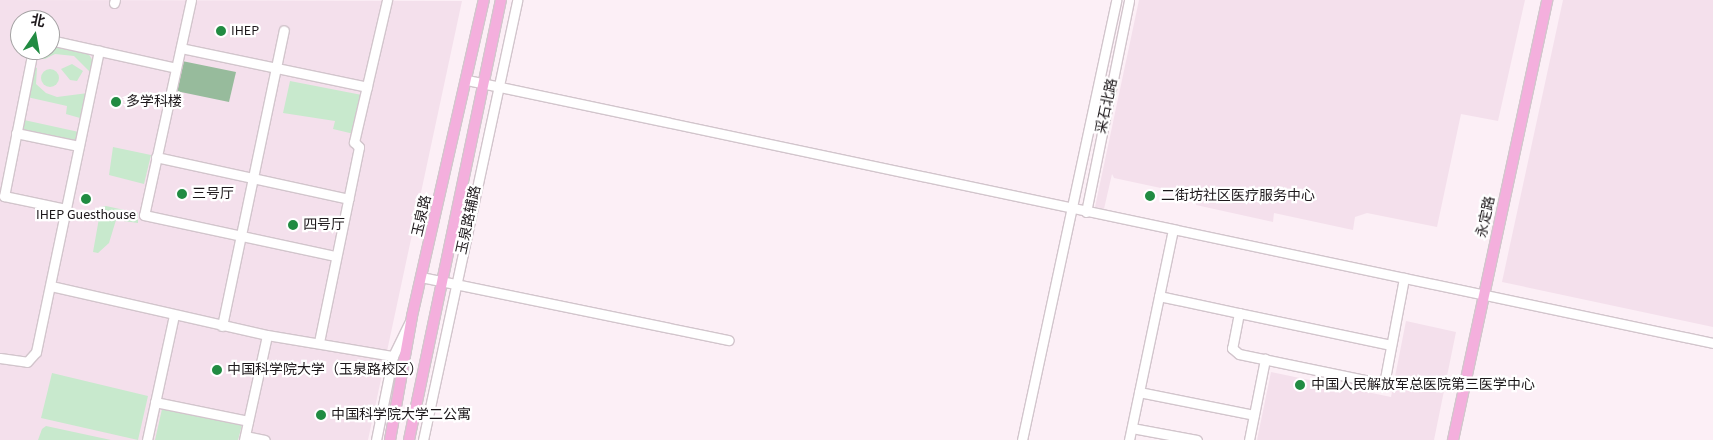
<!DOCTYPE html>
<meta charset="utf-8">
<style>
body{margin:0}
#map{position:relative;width:1713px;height:440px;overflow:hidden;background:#fceff6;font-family:"Source Sans 3","Noto Sans SC",sans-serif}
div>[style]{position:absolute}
.built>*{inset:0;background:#f4e0ec}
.green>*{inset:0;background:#c8e9cd}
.round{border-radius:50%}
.water>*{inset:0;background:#97bb9c}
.roads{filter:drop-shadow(1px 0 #d2c5cc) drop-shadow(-1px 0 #d2c5cc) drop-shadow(0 1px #d2c5cc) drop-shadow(0 -1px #d2c5cc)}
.minor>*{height:9px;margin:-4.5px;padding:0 4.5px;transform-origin:4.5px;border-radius:4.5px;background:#fff}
.major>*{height:10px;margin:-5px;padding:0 5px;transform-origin:5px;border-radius:5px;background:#f4afdd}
.dots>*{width:14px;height:14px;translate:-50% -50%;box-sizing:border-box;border:2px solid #fff;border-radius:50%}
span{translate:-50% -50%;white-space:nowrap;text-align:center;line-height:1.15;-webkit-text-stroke:4.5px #fff;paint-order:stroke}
.poi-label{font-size:14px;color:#1d181b}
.left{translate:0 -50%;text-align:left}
.street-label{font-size:14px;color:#1d181b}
.north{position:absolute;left:10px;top:10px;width:50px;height:50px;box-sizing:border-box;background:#fff;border:1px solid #a5a3a4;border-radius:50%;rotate:12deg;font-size:14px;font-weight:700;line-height:20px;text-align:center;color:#1d181b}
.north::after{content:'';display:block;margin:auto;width:18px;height:22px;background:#218b42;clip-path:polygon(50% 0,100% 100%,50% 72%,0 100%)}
</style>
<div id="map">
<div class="built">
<div style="clip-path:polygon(evenodd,0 0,462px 1px,368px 440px,0 440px,0 0,20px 20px,50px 20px,50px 50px,20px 50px,20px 20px)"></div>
<div style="clip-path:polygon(1139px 0,1525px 0,1498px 121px,1461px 114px,1437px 227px,1367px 213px,1355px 217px,1353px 230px,1274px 213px,1273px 222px,1196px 205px,1198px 196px,1114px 178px,1112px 174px,1104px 209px,1095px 207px)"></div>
<div style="clip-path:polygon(1563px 0,1713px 0,1713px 327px,1502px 282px)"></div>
<div style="clip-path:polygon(1406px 321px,1456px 332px,1434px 440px,1257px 440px,1271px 372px,1391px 397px)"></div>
</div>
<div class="green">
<div style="clip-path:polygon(50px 44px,88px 53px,93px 61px,92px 74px,74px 56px,55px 54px,45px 59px,35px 58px,37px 50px,50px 50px)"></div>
<div style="clip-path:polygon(72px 64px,83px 71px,77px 81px,70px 80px,61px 69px)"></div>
<div style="clip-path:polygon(33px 66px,37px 68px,36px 84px,46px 93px,57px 97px,88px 93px,81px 127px,78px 127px,80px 118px,66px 114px,67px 106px,27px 97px)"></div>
<div class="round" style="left:41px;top:69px;width:18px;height:18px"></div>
<div style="clip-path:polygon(290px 81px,362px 95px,354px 134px,333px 129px,335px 121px,283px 113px)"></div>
<div style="clip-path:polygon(24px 120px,79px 132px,78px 140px,73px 141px,20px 129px)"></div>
<div style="clip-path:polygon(113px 147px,151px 155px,144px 184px,109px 175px)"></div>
<div style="clip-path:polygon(106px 206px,138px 213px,138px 223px,116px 220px,109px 243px,98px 253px,93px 252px,101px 207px)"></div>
<div style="clip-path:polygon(52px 373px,148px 396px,138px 440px,41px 418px)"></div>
<div style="clip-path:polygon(162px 409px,242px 425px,238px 440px,155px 440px)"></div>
<div style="clip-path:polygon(46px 426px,111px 440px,38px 440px,42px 429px)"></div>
</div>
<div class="water">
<div style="clip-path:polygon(182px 61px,236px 72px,229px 102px,176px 91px)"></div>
</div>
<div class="roads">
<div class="minor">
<div style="left:191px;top:0;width:220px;rotate:102.3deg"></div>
<div style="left:144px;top:215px;width:196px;rotate:12.1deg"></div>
<div style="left:114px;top:3px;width:3px;rotate:-72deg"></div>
<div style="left:50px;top:40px;width:129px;rotate:12.5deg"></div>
<div style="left:181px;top:48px;width:190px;rotate:11.8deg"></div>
<div style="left:33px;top:50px;width:149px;rotate:101.2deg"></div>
<div style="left:4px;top:196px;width:63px;rotate:11.8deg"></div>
<div style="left:467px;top:80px;width:1273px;rotate:11.92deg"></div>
<div style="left:16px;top:133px;width:64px;rotate:11.7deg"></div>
<div style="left:156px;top:157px;width:197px;rotate:12.3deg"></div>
<div style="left:1086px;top:212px;width:216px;rotate:-78.5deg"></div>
<div style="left:421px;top:277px;width:314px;rotate:11.6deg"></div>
<div style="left:51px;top:286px;width:221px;rotate:12.8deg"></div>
<div style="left:267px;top:335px;width:128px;rotate:9.5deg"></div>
<div style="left:1159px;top:296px;width:82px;rotate:12deg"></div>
<div style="left:222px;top:326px;width:302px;rotate:-78.2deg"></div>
<div style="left:319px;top:342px;width:199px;rotate:-78.4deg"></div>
<div style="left:359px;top:147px;width:7px;rotate:-135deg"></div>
<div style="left:354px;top:142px;width:146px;rotate:-76.9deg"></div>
<div style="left:1391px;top:345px;width:155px;rotate:-168.1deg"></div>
<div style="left:1239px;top:313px;width:36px;rotate:101deg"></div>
<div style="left:1232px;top:348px;width:9px;rotate:41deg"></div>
<div style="left:1239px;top:354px;width:148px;rotate:11.7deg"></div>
<div style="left:1384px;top:384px;width:108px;rotate:-79.3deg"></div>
<div style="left:0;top:358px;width:27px;rotate:8deg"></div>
<div style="left:27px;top:362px;width:13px;rotate:-48deg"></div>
<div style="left:36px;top:352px;width:308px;rotate:-78.2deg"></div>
<div style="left:1139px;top:392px;width:117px;rotate:11.3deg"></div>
<div style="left:155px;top:402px;width:95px;rotate:11.5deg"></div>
<div style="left:1132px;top:428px;width:66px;rotate:10.5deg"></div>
<div style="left:245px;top:436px;width:20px;rotate:11deg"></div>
<div style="left:147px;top:440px;width:128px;rotate:-77.8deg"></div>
<div style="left:244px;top:440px;width:107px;rotate:-77.6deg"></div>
<div style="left:376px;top:440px;width:86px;rotate:-78.6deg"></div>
<div style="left:393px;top:356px;width:37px;rotate:-64deg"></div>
<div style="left:423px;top:440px;width:450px;rotate:-77.9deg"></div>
<div style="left:1022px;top:440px;width:450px;rotate:-77.9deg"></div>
<div style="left:1129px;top:440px;width:215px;rotate:-78.2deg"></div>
<div style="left:1249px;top:440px;width:83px;rotate:-78.8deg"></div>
</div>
<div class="major">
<div style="left:390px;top:440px;width:126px;rotate:-79.9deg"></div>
<div style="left:412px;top:316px;width:324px;rotate:-77.2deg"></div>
<div style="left:409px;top:440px;width:450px;rotate:-78.2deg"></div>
<div style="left:1453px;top:440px;width:450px;rotate:-77.9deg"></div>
</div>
</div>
<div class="dots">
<div style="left:221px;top:31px;background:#218b42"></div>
<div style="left:116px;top:102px;background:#218b42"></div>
<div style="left:182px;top:194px;background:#218b42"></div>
<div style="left:1150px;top:196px;background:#218b42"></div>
<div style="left:86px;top:199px;background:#218b42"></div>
<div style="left:293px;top:225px;background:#218b42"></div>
<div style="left:217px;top:370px;background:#218b42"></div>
<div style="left:1300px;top:385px;background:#218b42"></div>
<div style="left:321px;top:415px;background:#218b42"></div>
</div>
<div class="poi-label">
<span class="left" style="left:231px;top:31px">IHEP</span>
<span class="left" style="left:126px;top:102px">多学科楼</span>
<span class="left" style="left:192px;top:194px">三号厅</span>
<span class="left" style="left:1161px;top:196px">二街坊社区医疗服务中心</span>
<span style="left:86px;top:215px">IHEP Guesthouse</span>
<span class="left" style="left:303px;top:225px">四号厅</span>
<span class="left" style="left:227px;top:370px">中国科学院大学（玉泉路校区）</span>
<span class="left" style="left:1311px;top:385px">中国人民解放军总医院第三医学中心</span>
<span class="left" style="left:331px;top:415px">中国科学院大学二公寓</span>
</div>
<div class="street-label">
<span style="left:1107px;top:106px;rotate:-78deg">采石北路</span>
<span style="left:422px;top:216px;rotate:-77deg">玉泉路</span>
<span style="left:1486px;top:217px;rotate:-78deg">永定路</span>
<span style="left:469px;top:220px;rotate:-78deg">玉泉路辅路</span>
</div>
<div class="north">北</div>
</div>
